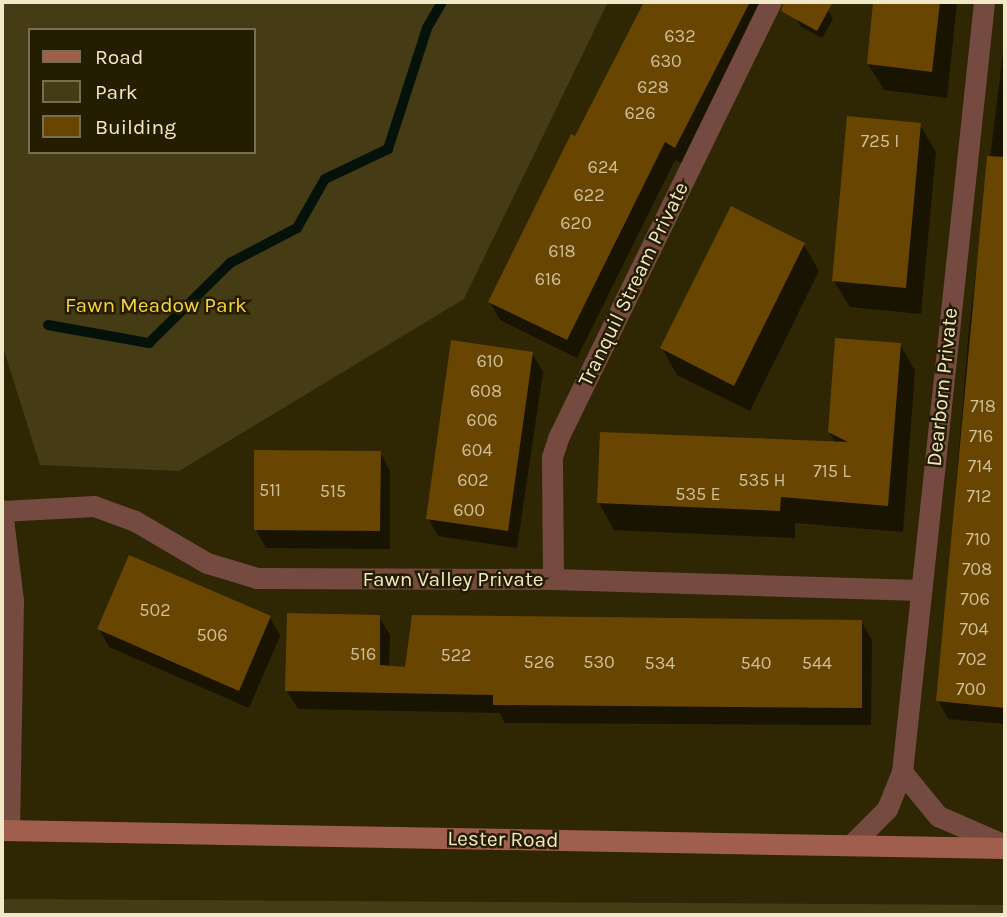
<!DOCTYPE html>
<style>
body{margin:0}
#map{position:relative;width:1007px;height:917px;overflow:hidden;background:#2f2603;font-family:Karla,sans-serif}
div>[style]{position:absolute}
.green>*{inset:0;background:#453b14}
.shadow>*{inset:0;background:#0007}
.stream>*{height:10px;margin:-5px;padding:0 5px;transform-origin:5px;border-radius:5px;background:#051209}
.building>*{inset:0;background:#694502}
.minor>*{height:21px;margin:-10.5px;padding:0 10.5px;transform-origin:10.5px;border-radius:10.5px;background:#754b41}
.secondary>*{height:21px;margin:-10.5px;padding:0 10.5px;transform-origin:10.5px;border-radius:10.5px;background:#a05e4d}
span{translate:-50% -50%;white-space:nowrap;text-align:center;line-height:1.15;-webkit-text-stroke:5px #251d00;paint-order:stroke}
.number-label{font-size:18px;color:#cebf96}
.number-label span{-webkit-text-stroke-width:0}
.street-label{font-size:21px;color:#f0e8c7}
.park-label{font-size:21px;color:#f8d43b}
.frame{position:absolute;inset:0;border:4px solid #f0e8c7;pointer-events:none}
.legend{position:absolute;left:28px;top:28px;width:228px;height:126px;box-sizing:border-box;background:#251d00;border:2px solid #766e50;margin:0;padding:9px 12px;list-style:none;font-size:21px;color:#f0e8c7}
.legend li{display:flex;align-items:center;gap:14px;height:35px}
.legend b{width:35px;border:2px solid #766e50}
</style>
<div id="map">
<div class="green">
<div style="clip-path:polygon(evenodd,2px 2px,608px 2px,464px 299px,179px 471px,40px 465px,2px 344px,2px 2px,30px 30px,254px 30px,254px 152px,30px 152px,30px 30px)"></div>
<div style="clip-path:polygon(2px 899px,1005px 905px,1005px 915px,2px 915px)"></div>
</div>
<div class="shadow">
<div style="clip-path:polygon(647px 2px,767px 2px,686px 165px,675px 160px,577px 358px,500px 320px,490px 302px)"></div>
<div style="clip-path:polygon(804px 2px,828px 10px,833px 19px,822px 38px,800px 26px,795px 17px)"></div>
<div style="clip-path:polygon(875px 2px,957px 2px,947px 98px,884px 90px,868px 64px)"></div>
<div style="clip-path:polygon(1005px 36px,1005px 724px,948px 719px,938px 700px,969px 329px)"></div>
<div style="clip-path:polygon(920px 125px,936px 152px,921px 314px,850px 307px,834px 281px)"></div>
<div style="clip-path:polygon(804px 245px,819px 271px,750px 411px,677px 375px,662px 348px)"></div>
<div style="clip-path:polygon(900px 344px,915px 371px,903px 532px,795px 523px,795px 538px,614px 530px,599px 503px,836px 444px,829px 432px)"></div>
<div style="clip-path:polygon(532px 353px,543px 372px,517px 548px,438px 536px,428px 518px)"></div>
<div style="clip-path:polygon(380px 452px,390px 471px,390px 549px,266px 548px,256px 530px)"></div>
<div style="clip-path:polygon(270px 617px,280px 636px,249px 708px,109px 647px,99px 629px)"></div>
<div style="clip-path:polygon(379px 617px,390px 635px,389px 667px,406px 669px,861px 621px,872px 640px,871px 725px,505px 723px,500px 713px,298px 709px,287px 691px)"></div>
</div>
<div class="stream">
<div style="left:48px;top:325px;width:103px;rotate:10.1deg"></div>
<div style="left:149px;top:343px;width:114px;rotate:-44.6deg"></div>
<div style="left:230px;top:263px;width:76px;rotate:-27.6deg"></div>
<div style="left:297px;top:228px;width:56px;rotate:-60.3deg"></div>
<div style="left:325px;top:179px;width:70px;rotate:-25.5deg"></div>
<div style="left:388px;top:149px;width:127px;rotate:-72.1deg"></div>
<div style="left:427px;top:28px;width:30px;rotate:-60deg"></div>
</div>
<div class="building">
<div style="clip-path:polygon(644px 2px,750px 2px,675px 148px,665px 142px,567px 340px,488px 302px,571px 134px,575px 136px)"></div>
<div style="clip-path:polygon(784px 2px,833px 2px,817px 31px,781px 11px)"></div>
<div style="clip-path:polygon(873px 2px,940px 2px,932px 72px,867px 64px)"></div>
<div style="clip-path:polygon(847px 116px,921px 123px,906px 288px,832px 281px)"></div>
<div style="clip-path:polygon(987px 156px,1005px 157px,1005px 708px,936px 701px)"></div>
<div style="clip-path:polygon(731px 206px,805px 243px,734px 386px,660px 348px)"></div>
<div style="clip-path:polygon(835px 338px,901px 343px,888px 506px,781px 497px,780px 511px,597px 503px,600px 432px,848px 442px,828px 432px)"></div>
<div style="clip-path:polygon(451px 340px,533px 352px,508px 531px,426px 519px)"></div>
<div style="clip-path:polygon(254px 450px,381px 451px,380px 531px,254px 530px)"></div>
<div style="clip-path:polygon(129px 555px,271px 616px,239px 691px,97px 629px)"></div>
<div style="clip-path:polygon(287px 613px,380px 615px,380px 665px,405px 667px,412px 615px,862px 620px,862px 708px,493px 705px,493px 695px,285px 691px)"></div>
</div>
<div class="minor">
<div style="left:2px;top:510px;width:92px;rotate:83.1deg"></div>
<div style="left:13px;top:601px;width:229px;rotate:91deg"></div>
<div style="left:2px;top:511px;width:92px;rotate:-3.1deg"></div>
<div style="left:94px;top:506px;width:44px;rotate:20.1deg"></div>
<div style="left:135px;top:521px;width:83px;rotate:30.3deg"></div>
<div style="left:207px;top:563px;width:52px;rotate:16.7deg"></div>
<div style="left:257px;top:578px;width:296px;rotate:0.2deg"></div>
<div style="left:553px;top:579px;width:367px;rotate:1.7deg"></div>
<div style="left:553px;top:579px;width:122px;rotate:-90.5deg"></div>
<div style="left:552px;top:457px;width:20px;rotate:-72deg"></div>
<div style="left:558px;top:438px;width:485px;rotate:-64deg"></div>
<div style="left:902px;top:772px;width:57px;rotate:50.7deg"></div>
<div style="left:938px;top:816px;width:73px;rotate:23.4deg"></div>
<div style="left:851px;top:845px;width:51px;rotate:-45deg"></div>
<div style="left:887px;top:809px;width:40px;rotate:-68deg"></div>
<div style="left:902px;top:772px;width:774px;rotate:-83.92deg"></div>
</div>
<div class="secondary">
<div style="left:2px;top:830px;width:1003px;rotate:1.03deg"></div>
</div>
<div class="number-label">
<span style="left:680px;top:36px">632</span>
<span style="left:666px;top:61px">630</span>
<span style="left:653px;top:87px">628</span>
<span style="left:640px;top:113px">626</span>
<span style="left:880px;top:141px">725 I</span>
<span style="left:603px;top:167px">624</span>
<span style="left:589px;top:195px">622</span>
<span style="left:576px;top:223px">620</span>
<span style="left:562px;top:251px">618</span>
<span style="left:548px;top:279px">616</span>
<span style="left:490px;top:361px">610</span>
<span style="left:486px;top:391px">608</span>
<span style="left:983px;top:406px">718</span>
<span style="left:482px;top:420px">606</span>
<span style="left:981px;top:436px">716</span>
<span style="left:477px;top:450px">604</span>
<span style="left:980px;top:466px">714</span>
<span style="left:832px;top:471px">715 L</span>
<span style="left:473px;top:480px">602</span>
<span style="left:762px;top:480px">535 H</span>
<span style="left:270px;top:490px">511</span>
<span style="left:333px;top:491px">515</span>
<span style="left:698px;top:494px">535 E</span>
<span style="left:979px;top:496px">712</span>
<span style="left:469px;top:510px">600</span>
<span style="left:978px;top:539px">710</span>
<span style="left:977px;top:569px">708</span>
<span style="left:975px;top:599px">706</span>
<span style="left:155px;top:610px">502</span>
<span style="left:974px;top:629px">704</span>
<span style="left:212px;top:635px">506</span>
<span style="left:363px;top:654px">516</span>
<span style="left:456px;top:655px">522</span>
<span style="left:972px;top:659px">702</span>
<span style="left:539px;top:662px">526</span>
<span style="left:599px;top:662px">530</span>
<span style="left:660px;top:663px">534</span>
<span style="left:756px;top:663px">540</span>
<span style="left:817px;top:663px">544</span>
<span style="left:971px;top:689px">700</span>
</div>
<div class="street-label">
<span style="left:633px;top:284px;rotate:-64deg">Tranquil Stream Private</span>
<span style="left:942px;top:387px;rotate:-84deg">Dearborn Private</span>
<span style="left:453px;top:579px">Fawn Valley Private</span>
<span style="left:503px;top:839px;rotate:1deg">Lester Road</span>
</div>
<div class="park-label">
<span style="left:156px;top:305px">Fawn Meadow Park</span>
</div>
<div class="frame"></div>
<ul class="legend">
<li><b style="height:9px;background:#a05e4d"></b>Road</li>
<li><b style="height:19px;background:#453b14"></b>Park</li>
<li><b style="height:19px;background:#694502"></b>Building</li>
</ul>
</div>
